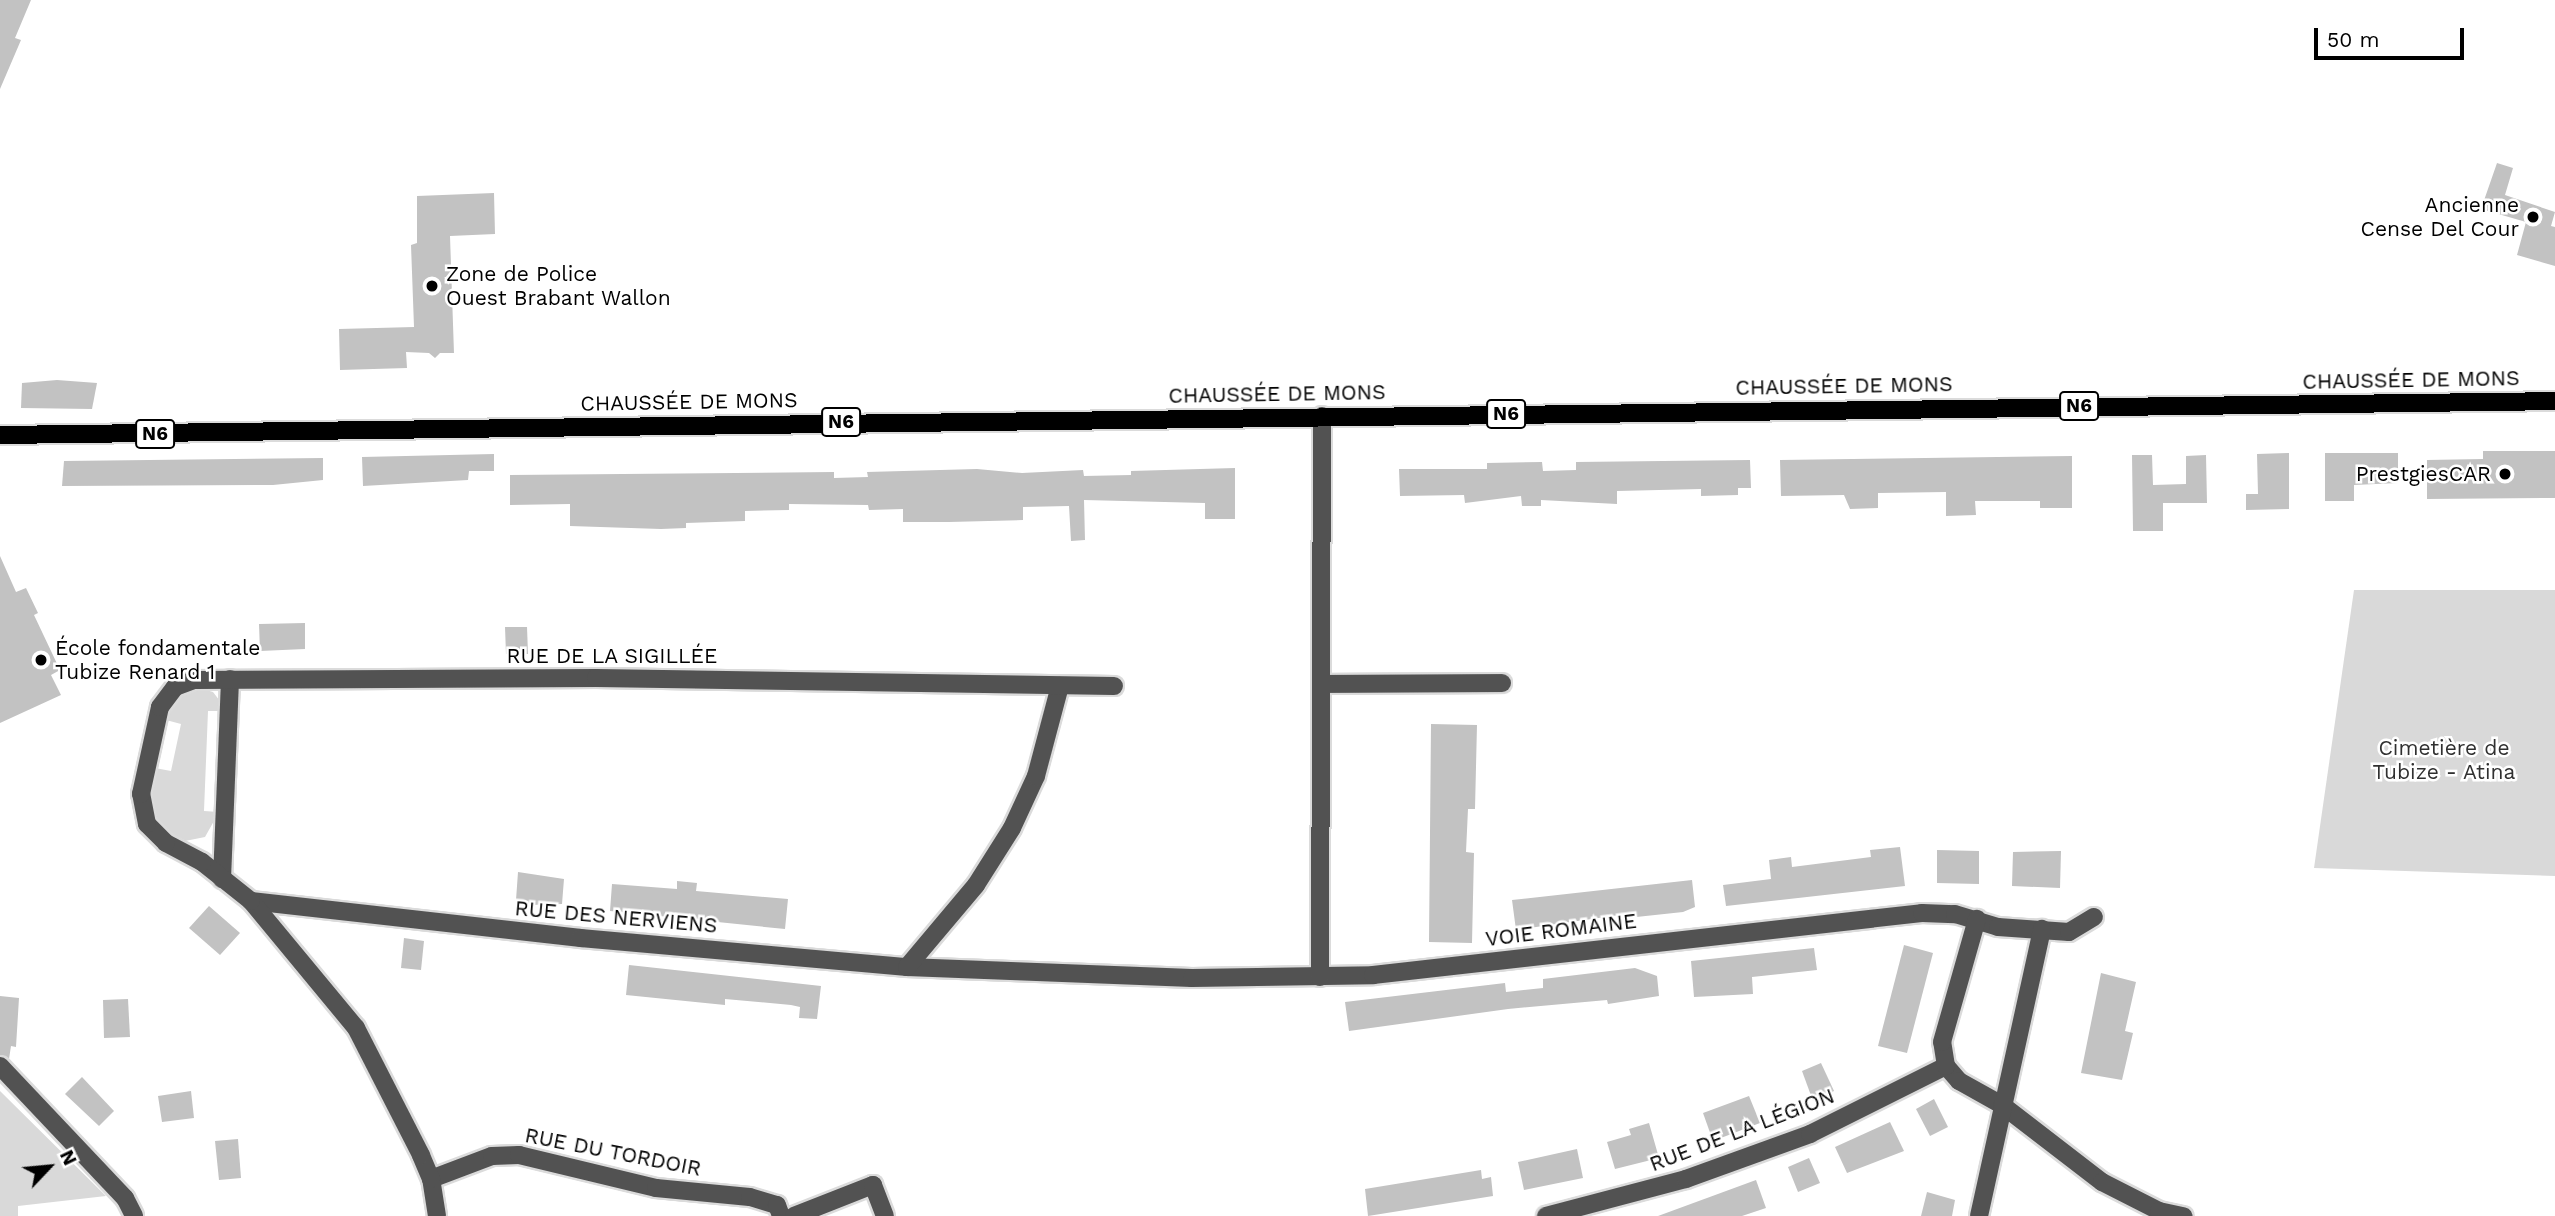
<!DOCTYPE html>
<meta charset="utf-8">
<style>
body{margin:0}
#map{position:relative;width:2555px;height:1216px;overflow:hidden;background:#fff;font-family:"Work Sans",sans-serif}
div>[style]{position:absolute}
.green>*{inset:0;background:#d9d9d9}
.building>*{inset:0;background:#c2c2c2}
.roads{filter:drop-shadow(2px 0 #dbdbdb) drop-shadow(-2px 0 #dbdbdb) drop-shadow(0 2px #dbdbdb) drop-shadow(0 -2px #dbdbdb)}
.minor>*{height:18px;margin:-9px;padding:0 9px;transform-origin:9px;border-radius:9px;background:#525252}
.major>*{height:18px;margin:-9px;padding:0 9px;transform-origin:9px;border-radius:9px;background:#000}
.dots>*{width:19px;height:19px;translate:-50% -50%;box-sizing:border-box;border:4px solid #fff;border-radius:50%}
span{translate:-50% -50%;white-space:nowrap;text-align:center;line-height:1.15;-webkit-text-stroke:5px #fff;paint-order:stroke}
.shield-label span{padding:2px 5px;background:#fff;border:2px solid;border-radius:5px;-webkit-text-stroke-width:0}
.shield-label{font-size:19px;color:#000;font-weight:700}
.poi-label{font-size:21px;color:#000}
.right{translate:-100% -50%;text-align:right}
.left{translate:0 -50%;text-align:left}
.street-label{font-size:21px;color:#000}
.park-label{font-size:21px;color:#303030}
.north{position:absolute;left:14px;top:1132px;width:70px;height:70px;-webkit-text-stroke:5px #fff;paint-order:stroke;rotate:64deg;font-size:19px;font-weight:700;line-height:28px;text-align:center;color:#000}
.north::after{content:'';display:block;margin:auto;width:24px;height:32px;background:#000;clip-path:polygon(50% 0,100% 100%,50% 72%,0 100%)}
.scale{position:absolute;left:2314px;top:28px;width:150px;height:32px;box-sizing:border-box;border:4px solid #000;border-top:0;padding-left:9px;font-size:21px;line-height:24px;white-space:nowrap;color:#000;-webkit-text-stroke:5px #fff;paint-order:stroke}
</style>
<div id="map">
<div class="green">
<div style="clip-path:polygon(2354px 590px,2555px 590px,2555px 876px,2314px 868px)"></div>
<div style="clip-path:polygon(196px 687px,213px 692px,223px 705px,223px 711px,208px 711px,204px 811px,219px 812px,205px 837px,185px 841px,159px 826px,149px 801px,155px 768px,171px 771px,181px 724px,166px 720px,171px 704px,181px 693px)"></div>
<div style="clip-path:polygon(0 1091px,106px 1196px,18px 1206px,18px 1216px,0 1216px)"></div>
</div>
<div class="building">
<div style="clip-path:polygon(0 0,31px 0,15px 38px,21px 40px,0 89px)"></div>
<div style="clip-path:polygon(2497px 163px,2513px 168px,2505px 195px,2555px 212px,2551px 226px,2555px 227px,2555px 266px,2517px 255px,2526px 222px,2481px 209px)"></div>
<div style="clip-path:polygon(494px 193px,495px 234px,450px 236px,454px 353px,440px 353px,435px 358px,429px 353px,406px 352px,407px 368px,340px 370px,339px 329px,414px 327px,411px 245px,417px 243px,417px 196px)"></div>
<div style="clip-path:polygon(57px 380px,97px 383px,92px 409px,21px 408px,22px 383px)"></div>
<div style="clip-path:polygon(2483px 451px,2555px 451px,2555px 498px,2427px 499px,2427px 460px,2483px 459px)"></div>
<div style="clip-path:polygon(2289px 453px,2289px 509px,2246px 510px,2246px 494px,2258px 494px,2257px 454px)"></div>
<div style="clip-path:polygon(2325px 453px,2398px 453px,2398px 483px,2354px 485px,2354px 501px,2325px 501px)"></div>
<div style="clip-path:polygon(494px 454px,494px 471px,469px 471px,468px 480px,363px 486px,362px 457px)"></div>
<div style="clip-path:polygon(2132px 455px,2152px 455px,2153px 485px,2186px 484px,2186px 456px,2206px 455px,2207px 503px,2163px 503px,2163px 531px,2133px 531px)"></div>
<div style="clip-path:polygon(2072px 456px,2072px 508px,2040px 508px,2040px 501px,1975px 501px,1976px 515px,1946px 516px,1946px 492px,1878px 493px,1878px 508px,1850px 509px,1844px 495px,1781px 496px,1780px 460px)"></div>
<div style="clip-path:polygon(323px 458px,323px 480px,273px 485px,62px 486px,64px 461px)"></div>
<div style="clip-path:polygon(1750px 460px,1751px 488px,1738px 488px,1738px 495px,1701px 496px,1701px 489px,1617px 491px,1617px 504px,1541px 500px,1541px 506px,1522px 506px,1521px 496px,1465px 503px,1464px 495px,1400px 496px,1399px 469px,1487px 469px,1487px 463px,1542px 462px,1543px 471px,1576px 470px,1576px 462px)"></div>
<div style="clip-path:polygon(1235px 468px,1235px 519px,1205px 519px,1205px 503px,1084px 500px,1085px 540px,1071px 541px,1069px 506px,1023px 507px,1023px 520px,949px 522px,903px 522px,903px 509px,869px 510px,868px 505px,789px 504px,789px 510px,745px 511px,745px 521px,686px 523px,686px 528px,661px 529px,570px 526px,570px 504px,510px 505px,510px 475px,834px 472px,834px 478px,868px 477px,867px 472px,977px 469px,1022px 473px,1083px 470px,1084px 476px,1131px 475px,1131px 471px)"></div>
<div style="clip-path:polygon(0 556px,16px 592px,26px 588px,38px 613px,34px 615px,60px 670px,51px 675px,61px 695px,0 723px)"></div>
<div style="clip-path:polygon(305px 623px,305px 649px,260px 651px,259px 624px)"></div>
<div style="clip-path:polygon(505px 627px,527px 627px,528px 654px,506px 654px)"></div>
<div style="clip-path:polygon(1431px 724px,1477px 725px,1475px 809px,1468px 809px,1466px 852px,1474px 853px,1472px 943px,1429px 942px)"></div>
<div style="clip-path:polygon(1900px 847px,1905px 886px,1726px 906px,1723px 885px,1771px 879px,1769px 860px,1791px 857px,1792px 867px,1871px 857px,1870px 850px)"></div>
<div style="clip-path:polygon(1937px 850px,1979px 851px,1979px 884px,1937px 883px)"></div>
<div style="clip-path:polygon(2061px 851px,2060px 888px,2012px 886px,2013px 852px)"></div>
<div style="clip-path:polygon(518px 872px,564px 879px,562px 904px,528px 905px,528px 901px,516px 900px)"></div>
<div style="clip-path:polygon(1692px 880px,1695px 907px,1683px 912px,1627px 918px,1626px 914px,1516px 930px,1512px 900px)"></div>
<div style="clip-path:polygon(677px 881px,697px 883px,696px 891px,788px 899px,785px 929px,610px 911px,612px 884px,677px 889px)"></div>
<div style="clip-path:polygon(209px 906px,240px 933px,220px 955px,189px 928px)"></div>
<div style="clip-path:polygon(404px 938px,424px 941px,421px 970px,401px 968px)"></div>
<div style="clip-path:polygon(1904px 945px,1933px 953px,1907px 1053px,1878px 1046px)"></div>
<div style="clip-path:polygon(1814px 948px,1817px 970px,1752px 977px,1753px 994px,1694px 997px,1691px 961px)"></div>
<div style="clip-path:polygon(629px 965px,821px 986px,817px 1019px,799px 1018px,800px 1007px,791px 1005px,725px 999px,725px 1005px,626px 995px)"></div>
<div style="clip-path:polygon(1635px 968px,1657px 976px,1659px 996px,1608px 1004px,1607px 1000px,1508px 1009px,1349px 1031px,1345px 1002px,1505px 983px,1506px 992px,1543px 988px,1543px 979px)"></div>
<div style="clip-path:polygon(2101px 973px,2136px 982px,2125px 1031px,2133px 1033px,2122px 1080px,2081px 1073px)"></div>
<div style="clip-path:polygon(0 996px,19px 998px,16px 1047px,11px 1046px,9px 1059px,0 1055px)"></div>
<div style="clip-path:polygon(128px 999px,130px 1037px,104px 1038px,103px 1000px)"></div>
<div style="clip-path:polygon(1821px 1063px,1834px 1091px,1813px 1101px,1802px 1071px)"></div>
<div style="clip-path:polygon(82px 1077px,114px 1111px,99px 1126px,65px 1094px)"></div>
<div style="clip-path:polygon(191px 1091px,194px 1118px,162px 1122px,158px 1096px)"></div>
<div style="clip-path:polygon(1749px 1096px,1760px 1123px,1713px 1141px,1703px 1113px)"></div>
<div style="clip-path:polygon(1934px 1099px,1948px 1127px,1930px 1136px,1916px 1109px)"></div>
<div style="clip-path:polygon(1890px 1122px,1904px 1151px,1847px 1173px,1835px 1147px)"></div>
<div style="clip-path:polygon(1649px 1123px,1659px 1158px,1615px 1169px,1607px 1142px,1631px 1135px,1629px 1129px)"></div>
<div style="clip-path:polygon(238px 1139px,241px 1178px,219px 1180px,215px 1141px)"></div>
<div style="clip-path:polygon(1577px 1149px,1583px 1178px,1524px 1190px,1518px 1162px)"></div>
<div style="clip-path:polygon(1809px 1158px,1820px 1183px,1798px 1192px,1788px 1167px)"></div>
<div style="clip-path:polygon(1481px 1170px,1482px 1179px,1491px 1177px,1493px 1196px,1368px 1216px,1365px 1189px)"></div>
<div style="clip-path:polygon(1756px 1180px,1766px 1208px,1742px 1216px,1658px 1216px)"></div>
<div style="clip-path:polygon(1927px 1192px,1955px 1200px,1952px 1216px,1921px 1216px)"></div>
</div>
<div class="roads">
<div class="minor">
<div style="left:1323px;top:684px;width:179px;rotate:-0.3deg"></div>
<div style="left:222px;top:879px;width:200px;rotate:-87.7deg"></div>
<div style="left:251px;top:901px;width:332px;rotate:6.4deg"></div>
<div style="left:581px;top:938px;width:327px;rotate:5.1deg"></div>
<div style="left:907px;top:967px;width:285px;rotate:2.2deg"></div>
<div style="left:1192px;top:978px;width:181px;rotate:-0.9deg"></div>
<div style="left:1373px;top:975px;width:552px;rotate:-6.44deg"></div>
<div style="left:1922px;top:913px;width:33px;rotate:2deg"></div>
<div style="left:1955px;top:914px;width:45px;rotate:16.8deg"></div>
<div style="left:1998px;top:927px;width:71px;rotate:4deg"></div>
<div style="left:2069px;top:932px;width:29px;rotate:-31deg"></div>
<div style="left:907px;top:967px;width:107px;rotate:-49.9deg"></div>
<div style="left:976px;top:885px;width:67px;rotate:-57.7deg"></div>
<div style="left:1012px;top:828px;width:57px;rotate:-65.2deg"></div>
<div style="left:1036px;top:776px;width:93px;rotate:-75.1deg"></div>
<div style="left:1320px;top:977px;width:561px;rotate:-89.8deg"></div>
<div style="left:0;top:1066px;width:182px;rotate:46.6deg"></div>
<div style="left:125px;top:1198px;width:20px;rotate:63deg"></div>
<div style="left:1946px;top:1066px;width:20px;rotate:49deg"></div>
<div style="left:1959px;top:1081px;width:49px;rotate:29.2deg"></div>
<div style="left:2002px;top:1105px;width:126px;rotate:37.6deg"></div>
<div style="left:2102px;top:1182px;width:64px;rotate:27deg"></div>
<div style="left:2159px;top:1211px;width:25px;rotate:12deg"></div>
<div style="left:431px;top:1179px;width:65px;rotate:-20.7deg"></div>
<div style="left:492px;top:1156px;width:27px;rotate:-2deg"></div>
<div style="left:519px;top:1155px;width:141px;rotate:13.5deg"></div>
<div style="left:656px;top:1188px;width:94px;rotate:5.5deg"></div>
<div style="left:750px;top:1197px;width:28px;rotate:17deg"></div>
<div style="left:777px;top:1205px;width:12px;rotate:70deg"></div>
<div style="left:437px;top:1216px;width:37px;rotate:-99deg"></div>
<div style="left:431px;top:1179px;width:26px;rotate:-113deg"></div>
<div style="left:421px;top:1155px;width:143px;rotate:-117.1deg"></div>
<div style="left:356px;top:1028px;width:165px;rotate:-129.6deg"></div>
<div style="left:251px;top:901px;width:63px;rotate:-141.5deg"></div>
<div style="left:202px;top:862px;width:41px;rotate:-152.2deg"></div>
<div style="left:166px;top:843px;width:27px;rotate:-135deg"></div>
<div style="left:147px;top:824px;width:31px;rotate:-101deg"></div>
<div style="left:141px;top:794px;width:89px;rotate:-77.7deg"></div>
<div style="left:160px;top:707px;width:25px;rotate:-53deg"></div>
<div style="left:175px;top:687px;width:20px;rotate:-20deg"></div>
<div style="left:194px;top:680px;width:402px;rotate:-0.3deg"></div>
<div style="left:596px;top:678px;width:518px;rotate:0.88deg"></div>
<div style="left:794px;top:1216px;width:85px;rotate:-21.4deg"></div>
<div style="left:873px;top:1185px;width:33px;rotate:69deg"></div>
<div style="left:1546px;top:1216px;width:145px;rotate:-14.8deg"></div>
<div style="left:1686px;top:1179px;width:132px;rotate:-19.9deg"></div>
<div style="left:1810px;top:1134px;width:152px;rotate:-26.6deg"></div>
<div style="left:1946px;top:1066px;width:24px;rotate:-99deg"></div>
<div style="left:1942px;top:1042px;width:128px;rotate:-74.1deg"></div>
<div style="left:1979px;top:1216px;width:294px;rotate:-77.6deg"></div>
</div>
<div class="major">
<div style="left:0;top:435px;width:2555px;rotate:-0.76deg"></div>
</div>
</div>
<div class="dots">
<div style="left:2533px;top:217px;background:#000"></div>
<div style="left:432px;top:286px;background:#000"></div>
<div style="left:2505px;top:474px;background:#000"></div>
<div style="left:41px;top:660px;background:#000"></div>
</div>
<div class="shield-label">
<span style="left:2079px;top:406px">N6</span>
<span style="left:1506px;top:414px">N6</span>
<span style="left:841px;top:422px">N6</span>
<span style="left:155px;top:434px">N6</span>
</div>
<div class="poi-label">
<span class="right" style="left:2519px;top:217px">Ancienne<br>Cense Del Cour</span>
<span class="left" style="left:446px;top:286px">Zone de Police<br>Ouest Brabant Wallon</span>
<span class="right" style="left:2491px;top:474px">PrestgiesCAR</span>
<span class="left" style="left:55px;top:660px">École fondamentale<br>Tubize Renard 1</span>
</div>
<div class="street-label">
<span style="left:2411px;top:380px;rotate:-1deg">CHAUSSÉE DE MONS</span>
<span style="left:1844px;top:386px;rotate:-1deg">CHAUSSÉE DE MONS</span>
<span style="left:1277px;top:394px;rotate:-1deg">CHAUSSÉE DE MONS</span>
<span style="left:689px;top:402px;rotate:-1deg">CHAUSSÉE DE MONS</span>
<span style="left:612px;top:656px">RUE DE LA SIGILLÉE</span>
<span style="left:616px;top:917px;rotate:5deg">RUE DES NERVIENS</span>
<span style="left:1561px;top:930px;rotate:-7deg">VOIE ROMAINE</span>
<span style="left:1742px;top:1130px;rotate:-21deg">RUE DE LA LÉGION</span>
<span style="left:613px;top:1152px;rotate:11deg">RUE DU TORDOIR</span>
</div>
<div class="park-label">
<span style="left:2444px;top:760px">Cimetière de<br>Tubize - Atina</span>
</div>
<div class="north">N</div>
<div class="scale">50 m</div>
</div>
